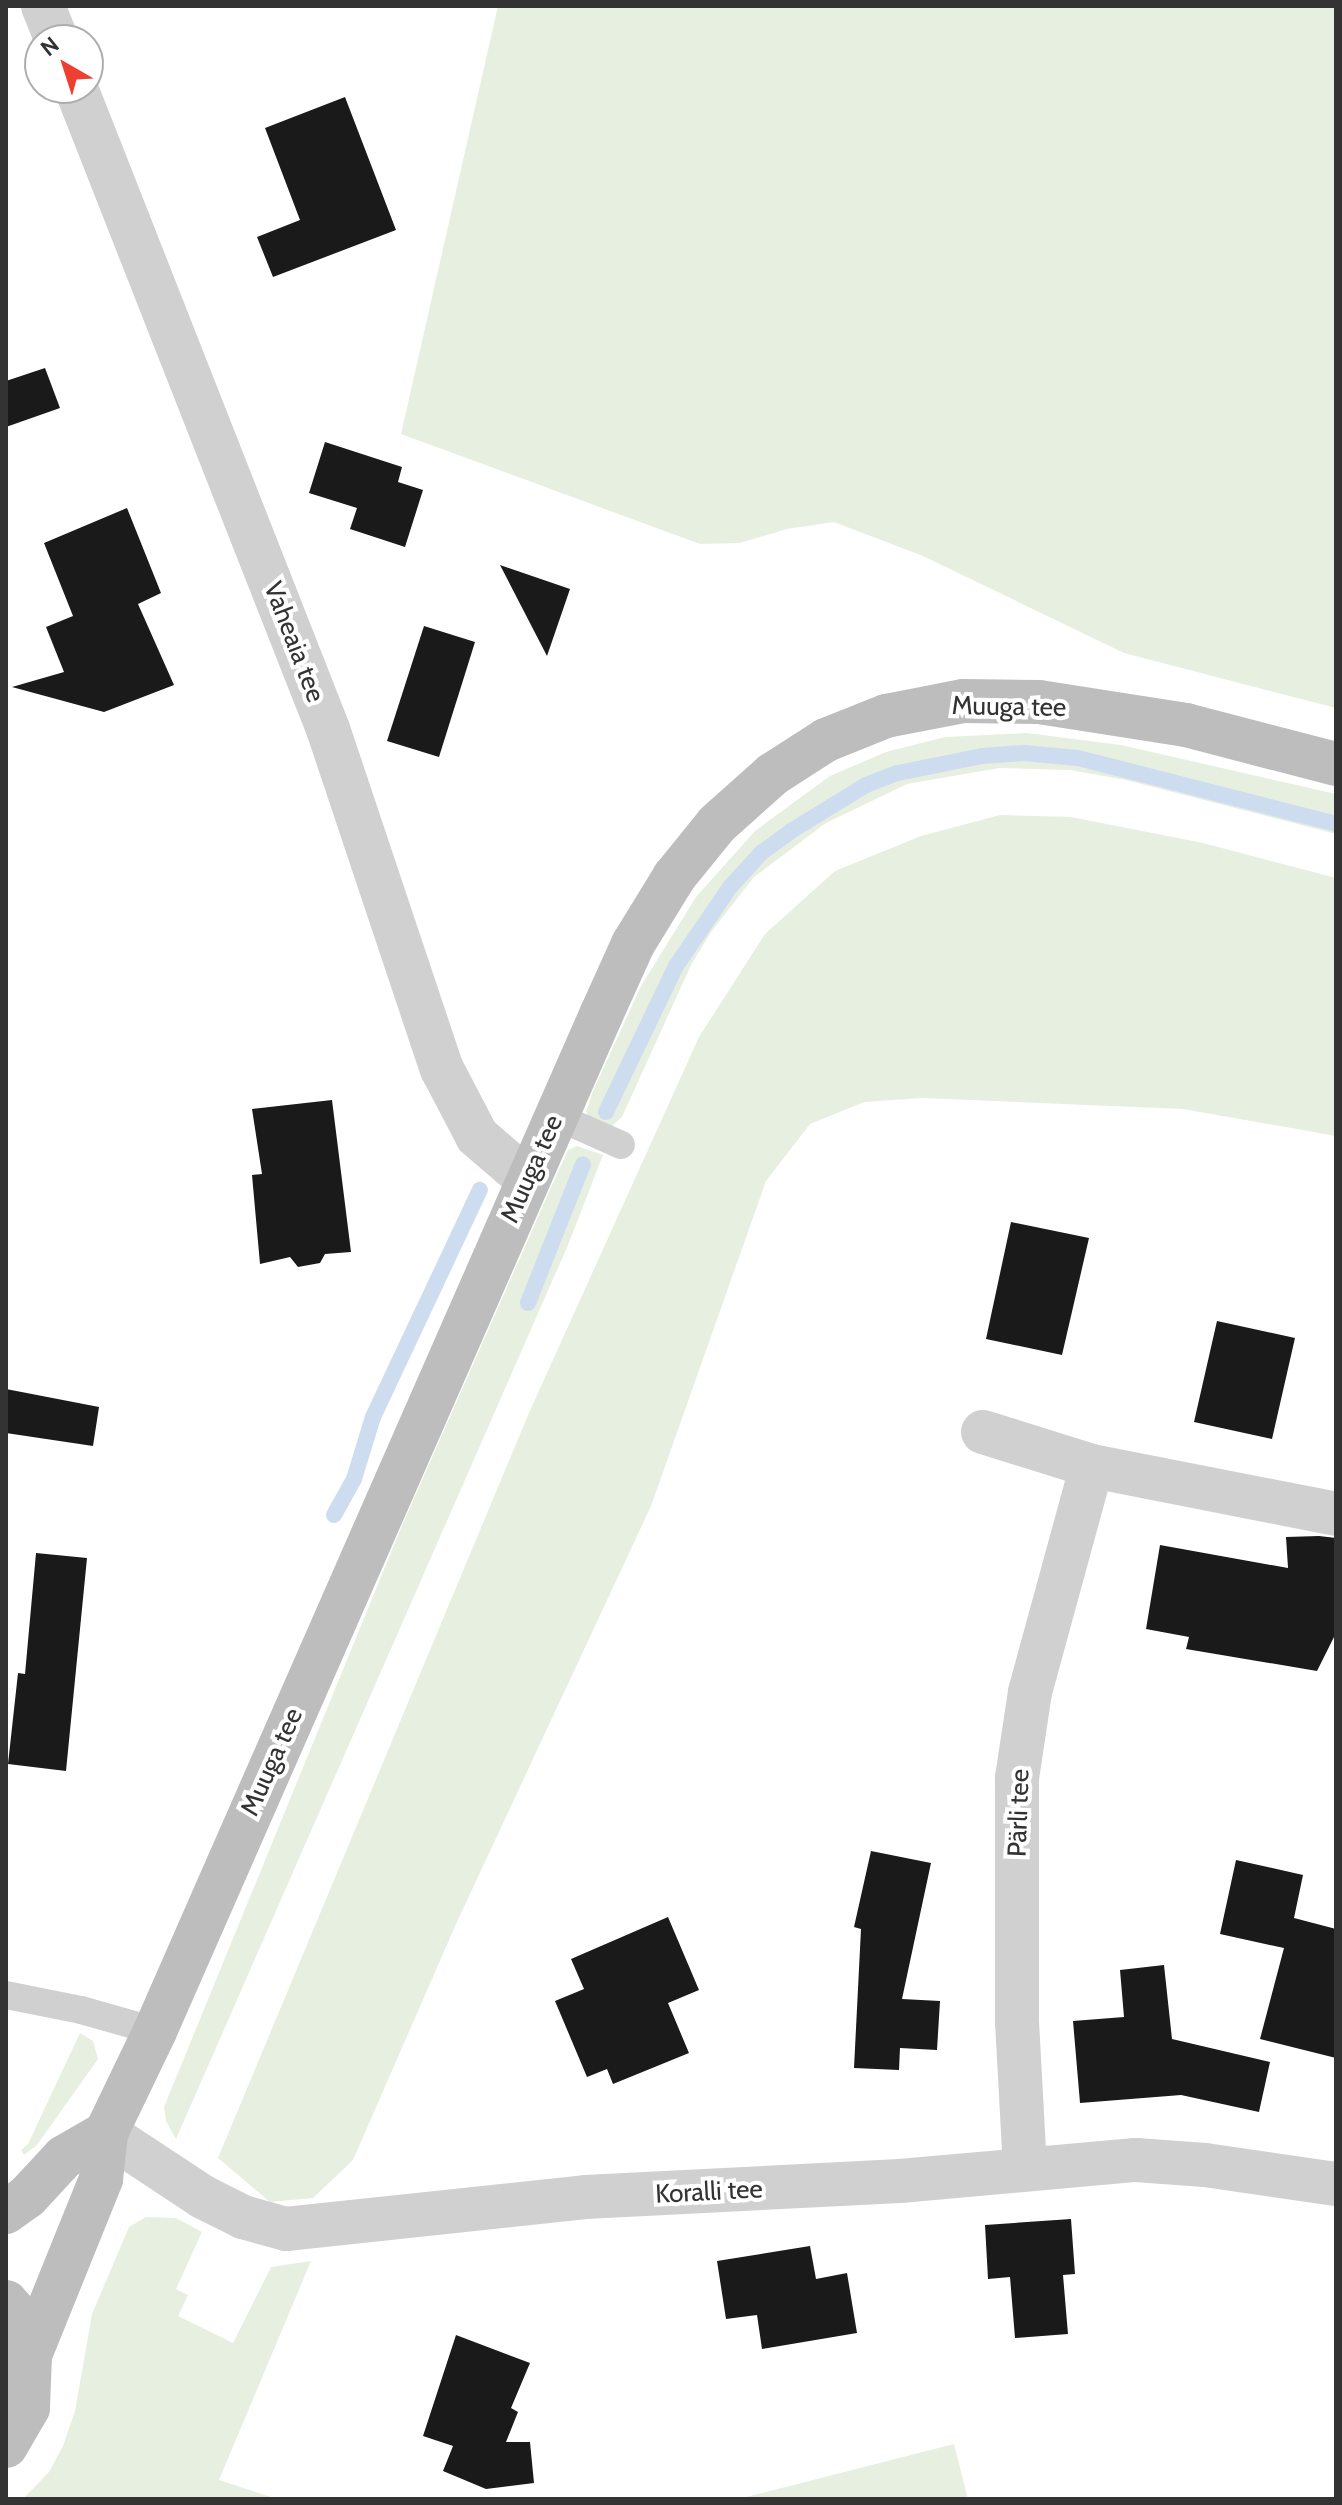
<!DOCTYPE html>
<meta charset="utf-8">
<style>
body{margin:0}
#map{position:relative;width:1342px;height:2505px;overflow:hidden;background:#fff;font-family:Cabin,sans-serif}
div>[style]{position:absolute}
.green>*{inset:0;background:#e7efe1}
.stream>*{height:16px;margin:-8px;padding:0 8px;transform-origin:8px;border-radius:8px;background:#cdddef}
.building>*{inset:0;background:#1a1a1a}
.lane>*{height:28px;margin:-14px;padding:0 14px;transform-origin:14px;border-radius:14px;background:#d0d0d0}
.street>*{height:44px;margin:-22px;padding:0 22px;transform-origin:22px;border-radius:22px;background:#d0d0d0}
.secondary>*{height:44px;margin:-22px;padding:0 22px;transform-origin:22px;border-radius:22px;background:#bdbdbd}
span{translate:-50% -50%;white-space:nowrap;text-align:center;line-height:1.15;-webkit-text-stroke:8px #fff;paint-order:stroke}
.street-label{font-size:26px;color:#333}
.frame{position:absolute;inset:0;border:8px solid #333;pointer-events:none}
.north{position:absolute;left:24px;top:24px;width:80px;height:80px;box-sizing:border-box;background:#fff;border:2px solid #adadad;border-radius:50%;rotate:321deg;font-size:22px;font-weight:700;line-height:32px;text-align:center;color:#333}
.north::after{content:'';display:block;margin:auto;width:28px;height:36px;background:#ee3f31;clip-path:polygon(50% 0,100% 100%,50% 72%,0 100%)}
</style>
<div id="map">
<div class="green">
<div style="clip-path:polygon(498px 6px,1336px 6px,1336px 708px,1124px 653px,923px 556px,834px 522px,787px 529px,740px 543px,700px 544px,401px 434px)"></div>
<div style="clip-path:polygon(1027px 733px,1121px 745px,1336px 794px,1336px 834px,1126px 780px,1070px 770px,999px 768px,907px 784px,826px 823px,754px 877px,711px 932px,691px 965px,622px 1117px,610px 1128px,591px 1119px,586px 1112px,593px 1091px,641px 986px,696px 897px,755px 831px,830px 776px,886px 752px,945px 737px)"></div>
<div style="clip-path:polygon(1000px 815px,1071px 817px,1203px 843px,1336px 878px,1336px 1136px,1183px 1109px,922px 1098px,864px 1102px,810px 1124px,766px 1181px,651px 1506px,456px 1924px,353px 2160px,313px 2198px,270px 2202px,218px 2158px,528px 1415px,699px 1037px,765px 934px,835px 871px,921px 836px)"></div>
<div style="clip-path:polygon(577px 1146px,603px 1155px,568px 1245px,176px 2139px,166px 2121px,164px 2107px,401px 1528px,549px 1192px,568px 1150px)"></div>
<div style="clip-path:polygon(80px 2033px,93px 2041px,98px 2059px,37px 2145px,24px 2155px,21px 2150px,28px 2144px)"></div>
<div style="clip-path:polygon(146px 2217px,176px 2218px,202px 2232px,176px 2289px,188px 2295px,178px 2316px,233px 2343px,271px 2267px,311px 2261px,219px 2480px,277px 2499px,23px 2499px,49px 2472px,63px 2446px,75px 2411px,92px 2314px,129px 2227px)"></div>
<div style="clip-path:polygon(954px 2444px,968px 2499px,738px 2499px)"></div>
</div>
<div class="stream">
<div style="left:606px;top:1112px;width:162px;rotate:-64.4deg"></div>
<div style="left:676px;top:966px;width:96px;rotate:-55.6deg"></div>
<div style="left:730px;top:887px;width:46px;rotate:-47.6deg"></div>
<div style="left:761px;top:853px;width:37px;rotate:-36deg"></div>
<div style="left:791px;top:831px;width:88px;rotate:-31.5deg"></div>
<div style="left:866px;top:785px;width:34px;rotate:-21deg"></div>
<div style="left:898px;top:773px;width:86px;rotate:-11.4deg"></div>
<div style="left:982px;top:756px;width:41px;rotate:-4.2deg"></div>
<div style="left:1023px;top:753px;width:55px;rotate:5.2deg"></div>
<div style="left:1078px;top:758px;width:266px;rotate:14.3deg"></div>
<div style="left:528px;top:1303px;width:149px;rotate:-68.4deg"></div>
<div style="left:334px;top:1515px;width:41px;rotate:-60.9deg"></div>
<div style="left:354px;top:1479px;width:65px;rotate:-73deg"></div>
<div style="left:373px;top:1417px;width:251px;rotate:-64.8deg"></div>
</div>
<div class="building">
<div style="clip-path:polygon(345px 97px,396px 230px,273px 277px,257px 237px,300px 220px,265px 128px)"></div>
<div style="clip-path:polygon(45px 368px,60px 408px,6px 427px,6px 381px)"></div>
<div style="clip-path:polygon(325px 442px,402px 467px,398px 482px,423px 490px,405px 547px,350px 529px,357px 508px,309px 493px)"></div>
<div style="clip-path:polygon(127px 508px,161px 593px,138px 604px,174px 685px,104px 712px,12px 687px,64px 672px,46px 627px,73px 616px,44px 543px)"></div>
<div style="clip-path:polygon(500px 565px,570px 589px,547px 656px)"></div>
<div style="clip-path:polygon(424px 626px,475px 642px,439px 757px,387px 741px)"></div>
<div style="clip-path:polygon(332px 1100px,351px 1252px,325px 1254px,320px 1263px,298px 1267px,290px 1257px,260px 1264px,252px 1175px,262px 1174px,252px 1109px)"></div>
<div style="clip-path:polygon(1011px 1222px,1089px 1238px,1062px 1355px,986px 1339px)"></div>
<div style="clip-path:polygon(1217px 1321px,1295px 1338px,1272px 1439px,1194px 1422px)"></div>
<div style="clip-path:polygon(6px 1389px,99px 1407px,93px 1446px,6px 1433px)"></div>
<div style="clip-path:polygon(1319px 1536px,1336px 1538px,1336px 1633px,1317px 1671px,1186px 1649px,1189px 1637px,1146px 1629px,1160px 1545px,1288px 1568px,1286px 1537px)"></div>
<div style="clip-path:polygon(36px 1553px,87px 1558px,66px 1771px,8px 1764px,18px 1673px,25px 1674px)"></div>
<div style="clip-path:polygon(871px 1851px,931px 1863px,902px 1999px,940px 2001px,937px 2050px,900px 2048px,899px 2070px,854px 2068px,861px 1929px,854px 1927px)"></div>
<div style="clip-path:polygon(1236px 1860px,1303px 1875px,1294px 1918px,1336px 1929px,1336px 2058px,1260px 2039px,1284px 1948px,1220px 1934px)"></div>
<div style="clip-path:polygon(668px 1917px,699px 1990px,668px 2003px,689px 2053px,613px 2084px,607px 2069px,587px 2077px,555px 2001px,584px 1989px,571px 1959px)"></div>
<div style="clip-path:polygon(1164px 1965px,1172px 2039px,1270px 2062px,1259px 2112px,1181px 2095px,1080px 2103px,1073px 2021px,1124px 2017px,1120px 1970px)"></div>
<div style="clip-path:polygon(1071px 2219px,1075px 2274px,1063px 2275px,1068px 2334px,1015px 2338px,1010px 2277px,988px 2279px,985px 2225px)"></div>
<div style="clip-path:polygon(810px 2246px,816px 2279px,847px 2273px,857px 2333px,762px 2349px,757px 2315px,726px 2319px,717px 2261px)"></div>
<div style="clip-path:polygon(456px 2335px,530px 2363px,511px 2408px,518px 2412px,506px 2442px,530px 2442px,534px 2483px,486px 2489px,443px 2471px,453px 2446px,423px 2436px)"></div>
</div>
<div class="lane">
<div style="left:556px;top:1116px;width:71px;rotate:24deg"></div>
<div style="left:6px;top:1995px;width:76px;rotate:11.3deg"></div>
<div style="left:81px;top:2010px;width:77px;rotate:15.8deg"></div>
</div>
<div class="street">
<div style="left:43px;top:6px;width:37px;rotate:68deg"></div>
<div style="left:76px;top:88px;width:689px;rotate:68.54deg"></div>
<div style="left:328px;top:729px;width:359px;rotate:71.5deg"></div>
<div style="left:442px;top:1069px;width:76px;rotate:62.4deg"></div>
<div style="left:477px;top:1136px;width:67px;rotate:40.8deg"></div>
<div style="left:983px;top:1432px;width:114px;rotate:17.3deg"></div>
<div style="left:1092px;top:1466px;width:249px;rotate:11.1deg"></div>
<div style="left:106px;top:2133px;width:116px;rotate:33.4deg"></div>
<div style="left:203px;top:2197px;width:45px;rotate:26.6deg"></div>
<div style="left:243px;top:2217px;width:45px;rotate:15.6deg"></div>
<div style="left:286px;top:2229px;width:301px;rotate:-6.1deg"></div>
<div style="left:585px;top:2197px;width:315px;rotate:-2.9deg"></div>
<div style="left:900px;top:2181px;width:237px;rotate:-5.1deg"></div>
<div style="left:1136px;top:2160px;width:69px;rotate:4.1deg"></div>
<div style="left:1205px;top:2165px;width:132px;rotate:8.3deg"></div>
<div style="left:1025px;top:2169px;width:146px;rotate:-93.1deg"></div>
<div style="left:1017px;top:2023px;width:245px;rotate:-90deg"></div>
<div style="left:1017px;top:1778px;width:87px;rotate:-81.4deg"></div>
<div style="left:1030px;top:1692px;width:234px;rotate:-74.7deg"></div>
</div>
<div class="secondary">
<div style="left:6px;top:2212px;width:26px;rotate:-36deg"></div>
<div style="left:27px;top:2197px;width:54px;rotate:-47.2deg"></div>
<div style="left:64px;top:2157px;width:48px;rotate:-29.7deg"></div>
<div style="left:6px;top:2302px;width:9px;rotate:49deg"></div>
<div style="left:12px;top:2309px;width:49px;rotate:68.6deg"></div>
<div style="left:30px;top:2355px;width:53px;rotate:92.2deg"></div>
<div style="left:28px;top:2408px;width:44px;rotate:120.1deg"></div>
<div style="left:30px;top:2355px;width:190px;rotate:-68deg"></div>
<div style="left:101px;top:2179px;width:46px;rotate:-83.8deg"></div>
<div style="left:106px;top:2133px;width:113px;rotate:-64.3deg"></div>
<div style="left:155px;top:2031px;width:1110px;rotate:-66.3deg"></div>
<div style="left:601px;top:1015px;width:78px;rotate:-65.7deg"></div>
<div style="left:633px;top:944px;width:79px;rotate:-58.5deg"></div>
<div style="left:674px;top:877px;width:68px;rotate:-50.9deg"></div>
<div style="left:717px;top:824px;width:75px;rotate:-41.8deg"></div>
<div style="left:773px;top:774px;width:63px;rotate:-32.7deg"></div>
<div style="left:826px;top:740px;width:65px;rotate:-21.8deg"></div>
<div style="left:886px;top:716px;width:78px;rotate:-11deg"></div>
<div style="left:963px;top:701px;width:76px;rotate:0.8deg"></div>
<div style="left:1039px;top:702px;width:149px;rotate:8.9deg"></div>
<div style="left:1186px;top:725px;width:155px;rotate:14.6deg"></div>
</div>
<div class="street-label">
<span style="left:294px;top:642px;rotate:69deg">Vaheaia tee</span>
<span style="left:1009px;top:707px;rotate:1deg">Muuga tee</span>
<span style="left:532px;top:1169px;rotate:-66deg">Muuga tee</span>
<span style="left:272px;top:1762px;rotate:-66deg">Muuga tee</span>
<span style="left:1019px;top:1813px;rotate:-88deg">Pärli tee</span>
<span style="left:709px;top:2192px;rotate:-3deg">Koralli tee</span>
</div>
<div class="frame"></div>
<div class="north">N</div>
</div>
